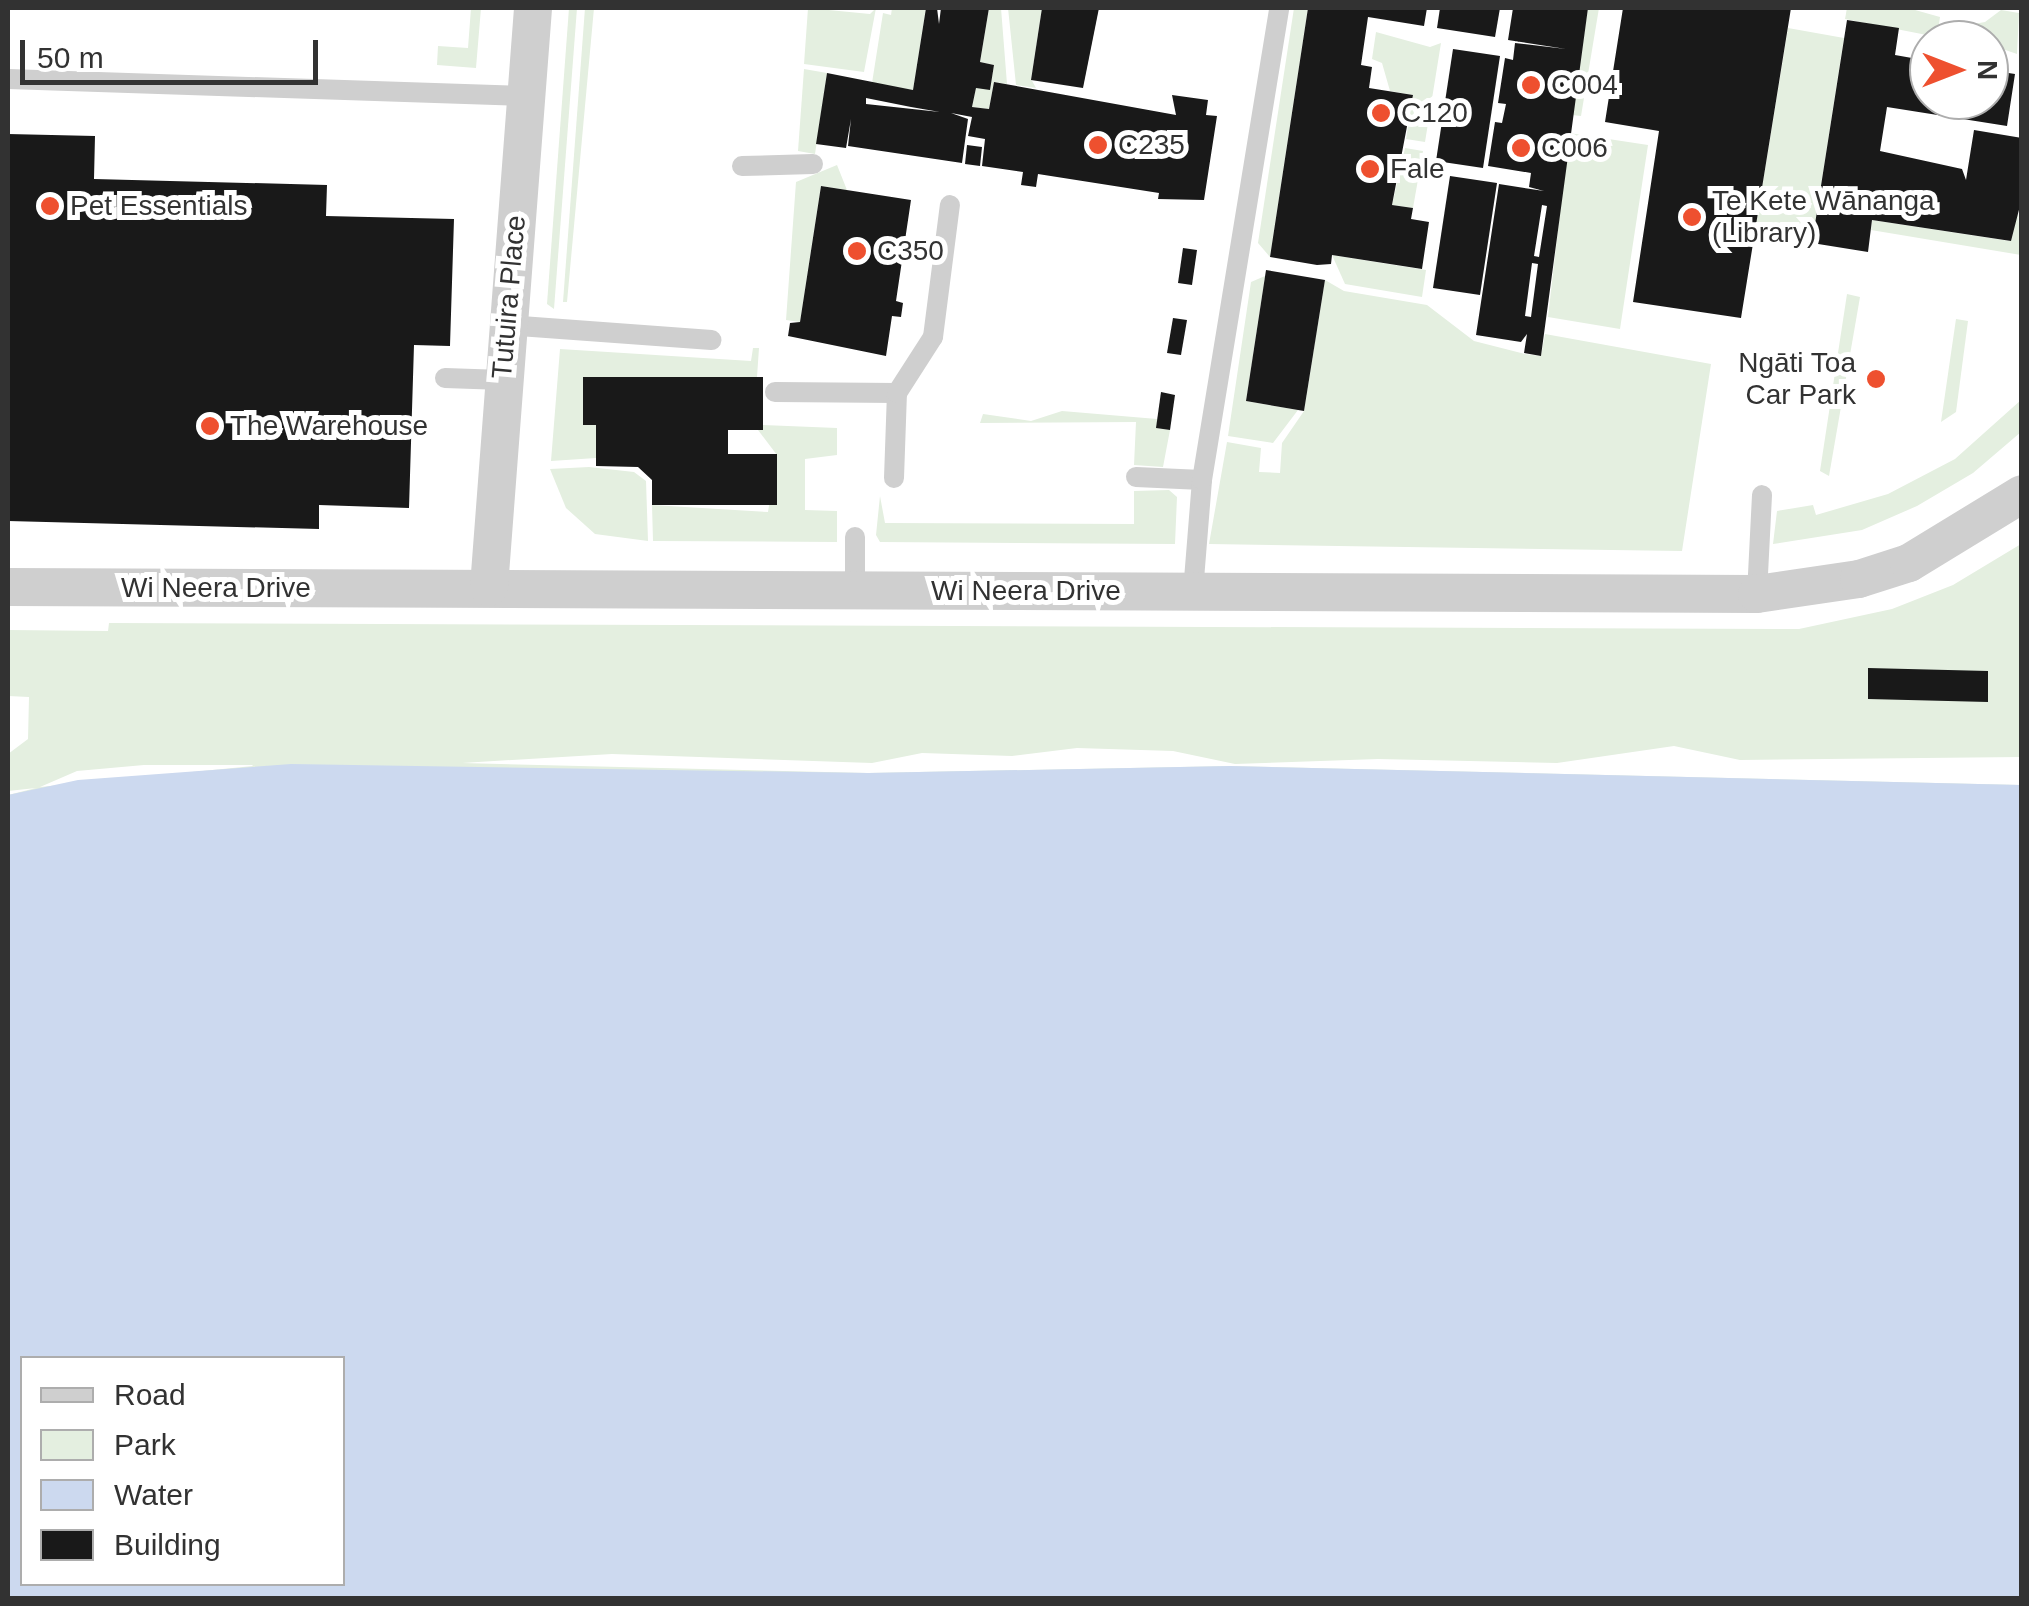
<!DOCTYPE html>
<meta charset="utf-8">
<style>
body{margin:0}
#map{position:relative;width:2029px;height:1606px;overflow:hidden;background:#fff;font-family:Arial,sans-serif}
div>[style]{position:absolute}
.green>*{inset:0;background:#e4efe0}
.water>*{inset:0;background:#ccd9ef}
.building>*{inset:0;background:#191919}
.lane>*{height:20px;margin:-10px;padding:0 10px;transform-origin:10px;border-radius:10px;background:#cfcfcf}
.street>*{height:38px;margin:-19px;padding:0 19px;transform-origin:19px;border-radius:19px;background:#cfcfcf}
.dots>*{width:28px;height:28px;translate:-50% -50%;box-sizing:border-box;border:5px solid #fff;border-radius:50%}
span{translate:-50% -50%;white-space:nowrap;text-align:center;line-height:1.15;-webkit-text-stroke:10px #fff;paint-order:stroke}
.poi-label{font-size:28px;color:#323232}
.left{translate:0 -50%;text-align:left}
.right{translate:-100% -50%;text-align:right}
.street-label{font-size:28px;color:#323232}
.frame{position:absolute;inset:0;border:10px solid #323232;pointer-events:none}
.legend{position:absolute;left:20px;top:1356px;width:325px;height:230px;box-sizing:border-box;background:#fff;border:2px solid #adadad;margin:0;padding:12px 18px;list-style:none;font-size:30px;color:#323232}
.legend li{display:flex;align-items:center;gap:20px;height:50px}
.legend b{width:50px;border:2px solid #adadad}
.north{position:absolute;left:1909px;top:20px;width:100px;height:100px;box-sizing:border-box;background:#fff;border:2px solid #adadad;border-radius:50%;rotate:90deg;font-size:28px;font-weight:700;line-height:40px;text-align:center;color:#323232}
.north::after{content:'';display:block;margin:auto;width:35px;height:45px;background:#ee502f;clip-path:polygon(50% 0,100% 100%,50% 72%,0 100%)}
.scale{position:absolute;left:20px;top:40px;width:298px;height:45px;box-sizing:border-box;border:5px solid #323232;border-top:0;padding-left:12px;font-size:30px;line-height:35px;white-space:nowrap;color:#323232;-webkit-text-stroke:8px #fff;paint-order:stroke}
</style>
<div id="map">
<div class="green">
<div style="clip-path:polygon(471px 8px,481px 8px,476px 68px,437px 65px,438px 46px,468px 48px)"></div>
<div style="clip-path:polygon(569px 8px,577px 8px,554px 309px,547px 304px)"></div>
<div style="clip-path:polygon(585px 8px,594px 8px,567px 302px,563px 302px)"></div>
<div style="clip-path:polygon(808px 8px,870px 14px,876px 8px,864px 72px,804px 64px)"></div>
<div style="clip-path:polygon(892px 8px,926px 8px,913px 90px,872px 83px,883px 13px,891px 15px)"></div>
<div style="clip-path:polygon(989px 8px,1001px 8px,1007px 84px,994px 82px,989px 109px,972px 107px,976px 88px,990px 89px,994px 65px,980px 62px)"></div>
<div style="clip-path:polygon(1008px 8px,1042px 8px,1031px 79px,1036px 88px,1016px 85px)"></div>
<div style="clip-path:polygon(1294px 8px,1308px 8px,1270px 257px,1258px 243px)"></div>
<div style="clip-path:polygon(1588px 8px,1599px 8px,1581px 116px,1572px 115px)"></div>
<div style="clip-path:polygon(1847px 8px,1908px 8px,1940px 17px,1937px 37px,1845px 19px)"></div>
<div style="clip-path:polygon(2001px 10px,2019px 13px,2017px 54px,1956px 33px,1957px 27px,1985px 22px)"></div>
<div style="clip-path:polygon(1788px 28px,1844px 38px,1815px 224px,1804px 245px,1754px 237px)"></div>
<div style="clip-path:polygon(1376px 32px,1430px 47px,1441px 43px,1425px 142px,1406px 139px,1413px 95px,1390px 91px,1382px 63px,1372px 59px)"></div>
<div style="clip-path:polygon(804px 69px,827px 73px,815px 154px,798px 151px)"></div>
<div style="clip-path:polygon(1569px 133px,1648px 145px,1620px 329px,1548px 317px)"></div>
<div style="clip-path:polygon(1405px 148px,1423px 151px,1413px 208px,1392px 205px)"></div>
<div style="clip-path:polygon(837px 165px,847px 190px,821px 186px,800px 322px,786px 320px,796px 182px)"></div>
<div style="clip-path:polygon(2017px 197px,2021px 255px,1871px 230px,1872px 220px,2010px 241px)"></div>
<div style="clip-path:polygon(1332px 255px,1426px 270px,1422px 297px,1345px 284px)"></div>
<div style="clip-path:polygon(1265px 276px,1246px 401px,1298px 410px,1273px 443px,1228px 436px,1251px 282px)"></div>
<div style="clip-path:polygon(1325px 280px,1344px 291px,1427px 305px,1474px 341px,1525px 354px,1541px 356px,1545px 334px,1711px 364px,1682px 551px,1209px 544px,1227px 442px,1261px 448px,1259px 472px,1280px 473px,1282px 443px,1304px 411px)"></div>
<div style="clip-path:polygon(1847px 294px,1860px 297px,1829px 476px,1820px 471px)"></div>
<div style="clip-path:polygon(1956px 319px,1968px 321px,1956px 412px,1941px 422px)"></div>
<div style="clip-path:polygon(753px 348px,759px 348px,757px 377px,583px 378px,583px 424px,596px 425px,596px 458px,551px 461px,560px 349px,751px 361px)"></div>
<div style="clip-path:polygon(2021px 400px,2021px 432px,1973px 473px,1917px 506px,1862px 530px,1773px 544px,1777px 511px,1813px 505px,1816px 515px,1888px 494px,1955px 459px)"></div>
<div style="clip-path:polygon(1062px 411px,1157px 419px,1157px 428px,1170px 430px,1163px 467px,1134px 465px,1136px 422px,980px 423px,983px 414px,1031px 421px)"></div>
<div style="clip-path:polygon(763px 425px,837px 428px,837px 455px,805px 459px,805px 510px,837px 511px,837px 542px,653px 541px,652px 505px,768px 512px,777px 455px,758px 430px)"></div>
<div style="clip-path:polygon(589px 467px,634px 472px,646px 481px,648px 541px,595px 534px,566px 508px,550px 469px)"></div>
<div style="clip-path:polygon(1169px 490px,1177px 497px,1175px 544px,880px 542px,876px 535px,880px 496px,885px 523px,1134px 524px,1134px 491px)"></div>
<div style="clip-path:polygon(evenodd,2021px 544px,2021px 757px,1740px 760px,1674px 746px,1557px 763px,1378px 759px,1235px 764px,1173px 751px,1077px 748px,1012px 756px,922px 753px,872px 763px,612px 754px,462px 763px,868px 773px,1230px 766px,2021px 785px,342px 1358px,22px 1358px,22px 1584px,8px 1595px,8px 795px,36px 788px,8px 791px,8px 754px,28px 739px,29px 697px,8px 696px,8px 630px,108px 631px,109px 623px,1799px 629px,1892px 609px,1953px 585px,2021px 544px,144px 765px,252px 765px,253px 766px,40px 787px,77px 771px,144px 765px)"></div>
</div>
<div class="water">
<div style="clip-path:polygon(evenodd,291px 764px,868px 773px,1230px 766px,2021px 785px,2021px 1598px,8px 1598px,8px 795px,78px 780px,291px 764px,22px 1358px,342px 1358px,342px 1584px,22px 1584px,22px 1358px)"></div>
</div>
<div class="building">
<div style="clip-path:polygon(evenodd,926px 8px,937px 8px,939px 24px,941px 8px,989px 8px,980px 62px,994px 65px,990px 90px,976px 88px,972px 107px,989px 109px,994px 82px,1176px 115px,1172px 95px,1208px 100px,1206px 115px,1217px 116px,1204px 200px,1158px 199px,1159px 193px,1038px 174px,1036px 187px,1021px 185px,1023px 172px,982px 166px,985px 139px,968px 136px,972px 117px,951px 113px,968px 119px,962px 163px,848px 146px,851px 119px,846px 148px,816px 144px,827px 73px,913px 90px,926px 8px,866px 98px,911px 107px,940px 112px,866px 104px,866px 98px)"></div>
<div style="clip-path:polygon(1042px 8px,1099px 8px,1083px 88px,1031px 80px)"></div>
<div style="clip-path:polygon(1308px 8px,1427px 8px,1424px 26px,1368px 17px,1361px 65px,1372px 67px,1369px 88px,1413px 95px,1392px 205px,1413px 208px,1411px 219px,1429px 222px,1422px 269px,1332px 255px,1331px 264px,1317px 265px,1270px 257px)"></div>
<div style="clip-path:polygon(1440px 8px,1500px 8px,1495px 37px,1437px 28px)"></div>
<div style="clip-path:polygon(evenodd,1513px 8px,1588px 8px,1541px 356px,1524px 353px,1527px 334px,1521px 342px,1476px 335px,1499px 184px,1544px 191px,1529px 187px,1531px 173px,1488px 166px,1495px 122px,1502px 123px,1506px 104px,1498px 103px,1505px 58px,1513px 60px,1515px 43px,1566px 49px,1508px 40px,1513px 8px,1542px 205px,1547px 206px,1539px 257px,1534px 256px,1542px 205px,1513px 8px,1532px 263px,1538px 264px,1531px 317px,1525px 316px,1532px 263px)"></div>
<div style="clip-path:polygon(1623px 8px,1791px 8px,1741px 318px,1633px 302px,1659px 131px,1605px 122px)"></div>
<div style="clip-path:polygon(1847px 20px,1899px 28px,1895px 55px,1929px 61px,1929px 100px,1989px 100px,1989px 70px,2015px 74px,2007px 126px,1887px 107px,1880px 151px,1962px 169px,1966px 180px,1974px 130px,2022px 138px,2022px 198px,2011px 241px,1872px 220px,1868px 252px,1812px 243px)"></div>
<div style="clip-path:polygon(1453px 49px,1500px 56px,1483px 168px,1436px 161px)"></div>
<div style="clip-path:polygon(8px 134px,95px 136px,94px 179px,327px 185px,326px 216px,454px 219px,450px 346px,414px 345px,409px 508px,319px 505px,319px 529px,8px 521px)"></div>
<div style="clip-path:polygon(967px 145px,982px 147px,980px 166px,965px 164px)"></div>
<div style="clip-path:polygon(1450px 176px,1497px 183px,1480px 295px,1433px 288px)"></div>
<div style="clip-path:polygon(821px 186px,911px 200px,896px 301px,903px 303px,901px 317px,892px 316px,886px 356px,788px 336px,790px 323px,800px 322px)"></div>
<div style="clip-path:polygon(1183px 248px,1197px 250px,1192px 285px,1178px 283px)"></div>
<div style="clip-path:polygon(1266px 270px,1325px 280px,1304px 411px,1246px 401px)"></div>
<div style="clip-path:polygon(1173px 318px,1187px 320px,1181px 355px,1167px 353px)"></div>
<div style="clip-path:polygon(583px 377px,763px 377px,763px 430px,728px 430px,728px 454px,777px 454px,777px 505px,652px 505px,652px 480px,638px 467px,596px 466px,596px 425px,583px 425px)"></div>
<div style="clip-path:polygon(1161px 392px,1175px 395px,1170px 430px,1156px 428px)"></div>
<div style="clip-path:polygon(1868px 668px,1988px 671px,1988px 702px,1868px 699px)"></div>
</div>
<div class="lane">
<div style="left:8px;top:79px;width:519px;rotate:1.88deg"></div>
<div style="left:742px;top:166px;width:71px;rotate:-1.6deg"></div>
<div style="left:506px;top:325px;width:206px;rotate:4.2deg"></div>
<div style="left:445px;top:378px;width:58px;rotate:2deg"></div>
<div style="left:775px;top:392px;width:122px;rotate:0.5deg"></div>
<div style="left:1136px;top:477px;width:66px;rotate:2.6deg"></div>
<div style="left:894px;top:478px;width:85px;rotate:-88deg"></div>
<div style="left:897px;top:393px;width:67px;rotate:-57.3deg"></div>
<div style="left:933px;top:337px;width:133px;rotate:-82.7deg"></div>
<div style="left:855px;top:537px;width:53px;rotate:90deg"></div>
<div style="left:1193px;top:592px;width:112px;rotate:-85.4deg"></div>
<div style="left:1202px;top:480px;width:478px;rotate:-80.7deg"></div>
<div style="left:1757px;top:594px;width:99px;rotate:-87.1deg"></div>
</div>
<div class="street">
<div style="left:8px;top:587px;width:1749px;rotate:0.23deg"></div>
<div style="left:1757px;top:594px;width:103px;rotate:-8.4deg"></div>
<div style="left:1859px;top:579px;width:52px;rotate:-17.7deg"></div>
<div style="left:1909px;top:563px;width:132px;rotate:-31.4deg"></div>
<div style="left:489px;top:587px;width:581px;rotate:-85.65deg"></div>
</div>
<div class="dots">
<div style="left:1531px;top:85px;background:#ee502f"></div>
<div style="left:1381px;top:113px;background:#ee502f"></div>
<div style="left:1098px;top:145px;background:#ee502f"></div>
<div style="left:1521px;top:148px;background:#ee502f"></div>
<div style="left:1370px;top:169px;background:#ee502f"></div>
<div style="left:50px;top:206px;background:#ee502f"></div>
<div style="left:1692px;top:217px;background:#ee502f"></div>
<div style="left:857px;top:251px;background:#ee502f"></div>
<div style="left:1876px;top:379px;background:#ee502f"></div>
<div style="left:210px;top:426px;background:#ee502f"></div>
</div>
<div class="poi-label">
<span class="left" style="left:1551px;top:85px">C004</span>
<span class="left" style="left:1401px;top:113px">C120</span>
<span class="left" style="left:1118px;top:145px">C235</span>
<span class="left" style="left:1541px;top:148px">C006</span>
<span class="left" style="left:1390px;top:169px">Fale</span>
<span class="left" style="left:1712px;top:217px">Te Kete Wānanga<br>(Library)</span>
<span class="left" style="left:70px;top:206px">Pet Essentials</span>
<span class="left" style="left:877px;top:251px">C350</span>
<span class="right" style="left:1856px;top:379px">Ngāti Toa<br>Car Park</span>
<span class="left" style="left:230px;top:426px">The Warehouse</span>
</div>
<div class="street-label">
<span style="left:509px;top:297px;rotate:-85deg">Tutuira Place</span>
<span style="left:216px;top:588px">Wi Neera Drive</span>
<span style="left:1026px;top:591px">Wi Neera Drive</span>
</div>
<div class="frame"></div>
<ul class="legend">
<li><b style="height:12px;background:#cfcfcf"></b>Road</li>
<li><b style="height:28px;background:#e4efe0"></b>Park</li>
<li><b style="height:28px;background:#ccd9ef"></b>Water</li>
<li><b style="height:28px;background:#191919"></b>Building</li>
</ul>
<div class="north">N</div>
<div class="scale">50 m</div>
</div>
